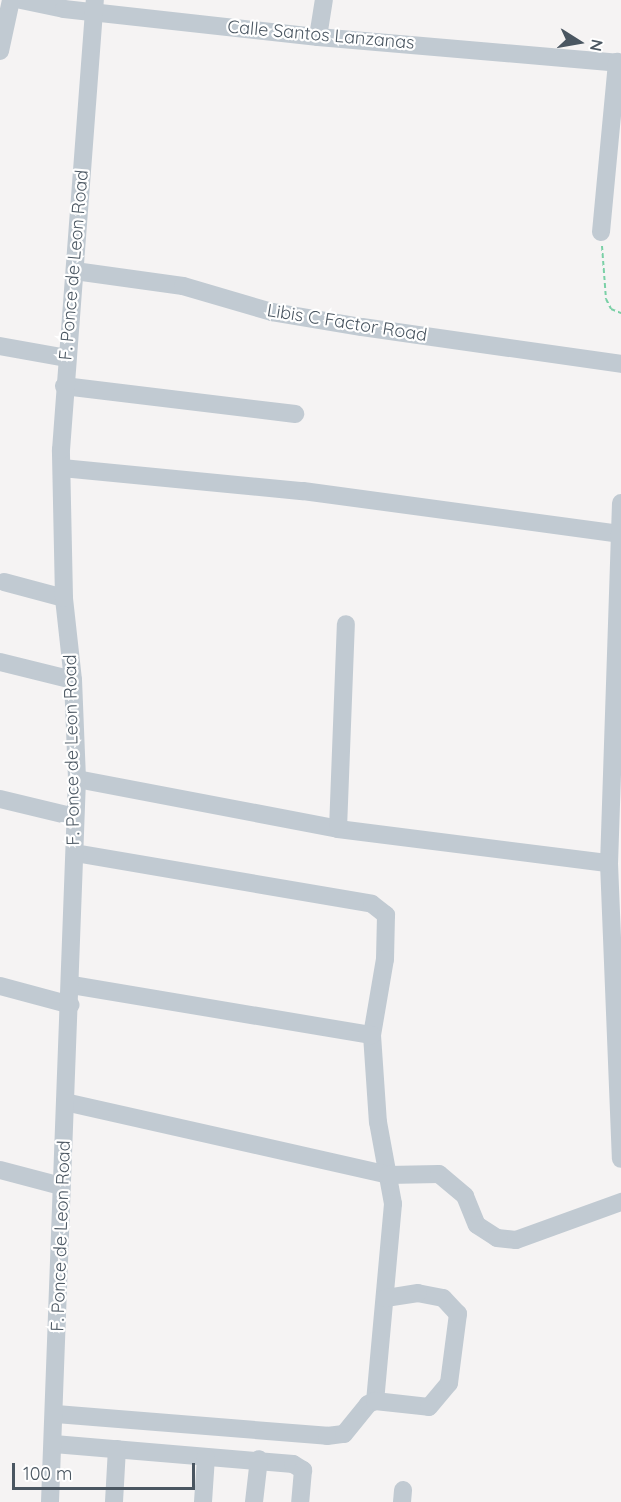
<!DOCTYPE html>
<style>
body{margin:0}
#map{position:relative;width:621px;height:1502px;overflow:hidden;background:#f5f3f3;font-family:Quicksand,sans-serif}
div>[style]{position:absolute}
.path>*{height:2px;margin-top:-1px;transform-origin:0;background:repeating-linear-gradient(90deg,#7ad0a6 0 4.5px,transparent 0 7.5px)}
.minor>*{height:18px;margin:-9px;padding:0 9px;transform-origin:9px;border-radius:9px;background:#c1cad2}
span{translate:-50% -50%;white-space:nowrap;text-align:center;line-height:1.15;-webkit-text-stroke:4.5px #fff;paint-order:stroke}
.street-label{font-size:18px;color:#4a5661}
.north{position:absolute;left:549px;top:12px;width:60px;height:60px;-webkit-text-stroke:4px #fff;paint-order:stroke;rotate:101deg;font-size:16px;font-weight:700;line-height:24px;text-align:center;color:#4a5661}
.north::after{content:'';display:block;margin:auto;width:21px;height:27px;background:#4a5661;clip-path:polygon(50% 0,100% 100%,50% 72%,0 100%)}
.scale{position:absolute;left:12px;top:1463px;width:183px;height:27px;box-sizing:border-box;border:3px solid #4a5661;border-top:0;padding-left:8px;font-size:18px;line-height:21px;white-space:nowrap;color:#4a5661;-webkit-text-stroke:4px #fff;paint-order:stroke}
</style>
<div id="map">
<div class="path">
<div style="left:602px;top:246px;width:53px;rotate:85.7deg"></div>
<div style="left:606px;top:299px;width:11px;rotate:63deg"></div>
<div style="left:611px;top:309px;width:11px;rotate:22deg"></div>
</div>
<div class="minor">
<div style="left:21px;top:0;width:44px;rotate:11.8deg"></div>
<div style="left:64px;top:9px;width:256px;rotate:6.3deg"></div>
<div style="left:318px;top:37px;width:304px;rotate:4.9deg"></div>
<div style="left:318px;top:37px;width:37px;rotate:-81deg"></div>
<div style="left:0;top:51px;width:52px;rotate:-77.8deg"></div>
<div style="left:601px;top:232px;width:171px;rotate:-84.6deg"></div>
<div style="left:75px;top:271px;width:109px;rotate:7.9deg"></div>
<div style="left:183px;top:286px;width:93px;rotate:16.3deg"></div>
<div style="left:272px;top:312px;width:91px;rotate:9.5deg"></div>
<div style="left:362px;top:327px;width:262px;rotate:8.1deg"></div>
<div style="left:0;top:346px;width:67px;rotate:10.3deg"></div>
<div style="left:64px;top:386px;width:233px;rotate:6.9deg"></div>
<div style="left:62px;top:468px;width:242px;rotate:5.5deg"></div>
<div style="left:303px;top:491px;width:321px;rotate:7.7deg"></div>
<div style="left:621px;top:503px;width:360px;rotate:91.9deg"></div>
<div style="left:609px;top:863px;width:296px;rotate:87.7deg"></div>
<div style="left:4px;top:582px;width:62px;rotate:14.9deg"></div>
<div style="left:0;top:662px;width:75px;rotate:13.9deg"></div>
<div style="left:77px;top:779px;width:266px;rotate:10.8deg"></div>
<div style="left:338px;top:829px;width:273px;rotate:7.2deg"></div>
<div style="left:0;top:799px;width:77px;rotate:13.5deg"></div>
<div style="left:338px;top:829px;width:205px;rotate:-87.8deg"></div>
<div style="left:75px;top:853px;width:301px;rotate:9.7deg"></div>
<div style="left:372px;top:904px;width:18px;rotate:38deg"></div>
<div style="left:386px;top:915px;width:44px;rotate:91.3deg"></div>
<div style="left:385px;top:959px;width:77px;rotate:99.7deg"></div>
<div style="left:372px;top:1035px;width:87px;rotate:86.1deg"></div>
<div style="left:378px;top:1122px;width:83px;rotate:79.6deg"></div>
<div style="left:393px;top:1204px;width:198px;rotate:95.2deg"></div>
<div style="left:72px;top:985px;width:304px;rotate:9.5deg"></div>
<div style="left:0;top:986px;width:73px;rotate:15deg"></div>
<div style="left:65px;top:1102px;width:331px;rotate:12.7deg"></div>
<div style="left:388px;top:1175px;width:51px;rotate:-1.1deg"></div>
<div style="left:439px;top:1174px;width:34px;rotate:40deg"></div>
<div style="left:465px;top:1196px;width:31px;rotate:68deg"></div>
<div style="left:477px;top:1225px;width:24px;rotate:33deg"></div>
<div style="left:497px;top:1238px;width:19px;rotate:6deg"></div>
<div style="left:516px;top:1240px;width:112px;rotate:-19.9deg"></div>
<div style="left:0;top:1170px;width:63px;rotate:14.7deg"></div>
<div style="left:56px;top:1414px;width:272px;rotate:4.6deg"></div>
<div style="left:327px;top:1436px;width:17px;rotate:-7deg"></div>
<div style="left:344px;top:1434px;width:38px;rotate:-51deg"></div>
<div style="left:368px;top:1404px;width:8px;rotate:-23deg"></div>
<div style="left:375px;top:1401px;width:54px;rotate:6.3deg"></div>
<div style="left:429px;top:1407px;width:31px;rotate:-50deg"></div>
<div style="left:449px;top:1383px;width:70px;rotate:-82.6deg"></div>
<div style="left:458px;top:1314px;width:22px;rotate:-133deg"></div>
<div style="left:443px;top:1298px;width:25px;rotate:-169deg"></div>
<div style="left:418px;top:1293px;width:33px;rotate:171deg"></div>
<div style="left:54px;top:1444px;width:240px;rotate:4.8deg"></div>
<div style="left:293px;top:1464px;width:12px;rotate:31deg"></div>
<div style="left:303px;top:1470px;width:32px;rotate:95deg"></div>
<div style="left:50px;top:1502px;width:724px;rotate:-87.86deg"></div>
<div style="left:77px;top:779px;width:99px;rotate:-92.3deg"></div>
<div style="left:73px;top:680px;width:82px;rotate:-96.3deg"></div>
<div style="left:64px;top:598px;width:148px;rotate:-91.2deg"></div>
<div style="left:61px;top:450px;width:451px;rotate:-85.7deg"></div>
<div style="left:114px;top:1502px;width:53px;rotate:-86.8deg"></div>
<div style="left:203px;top:1502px;width:45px;rotate:-86.2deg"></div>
<div style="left:254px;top:1502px;width:43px;rotate:-83.4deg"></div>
<div style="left:402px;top:1502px;width:12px;rotate:-85deg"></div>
</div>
<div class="street-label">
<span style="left:321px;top:35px;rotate:5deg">Calle Santos Lanzanas</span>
<span style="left:74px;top:265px;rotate:-85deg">F. Ponce de Leon Road</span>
<span style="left:347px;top:323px;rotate:9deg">Libis C Factor Road</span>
<span style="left:72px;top:750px;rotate:-91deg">F. Ponce de Leon Road</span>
<span style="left:61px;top:1236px;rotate:-88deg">F. Ponce de Leon Road</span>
</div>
<div class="north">N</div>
<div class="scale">100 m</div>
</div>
